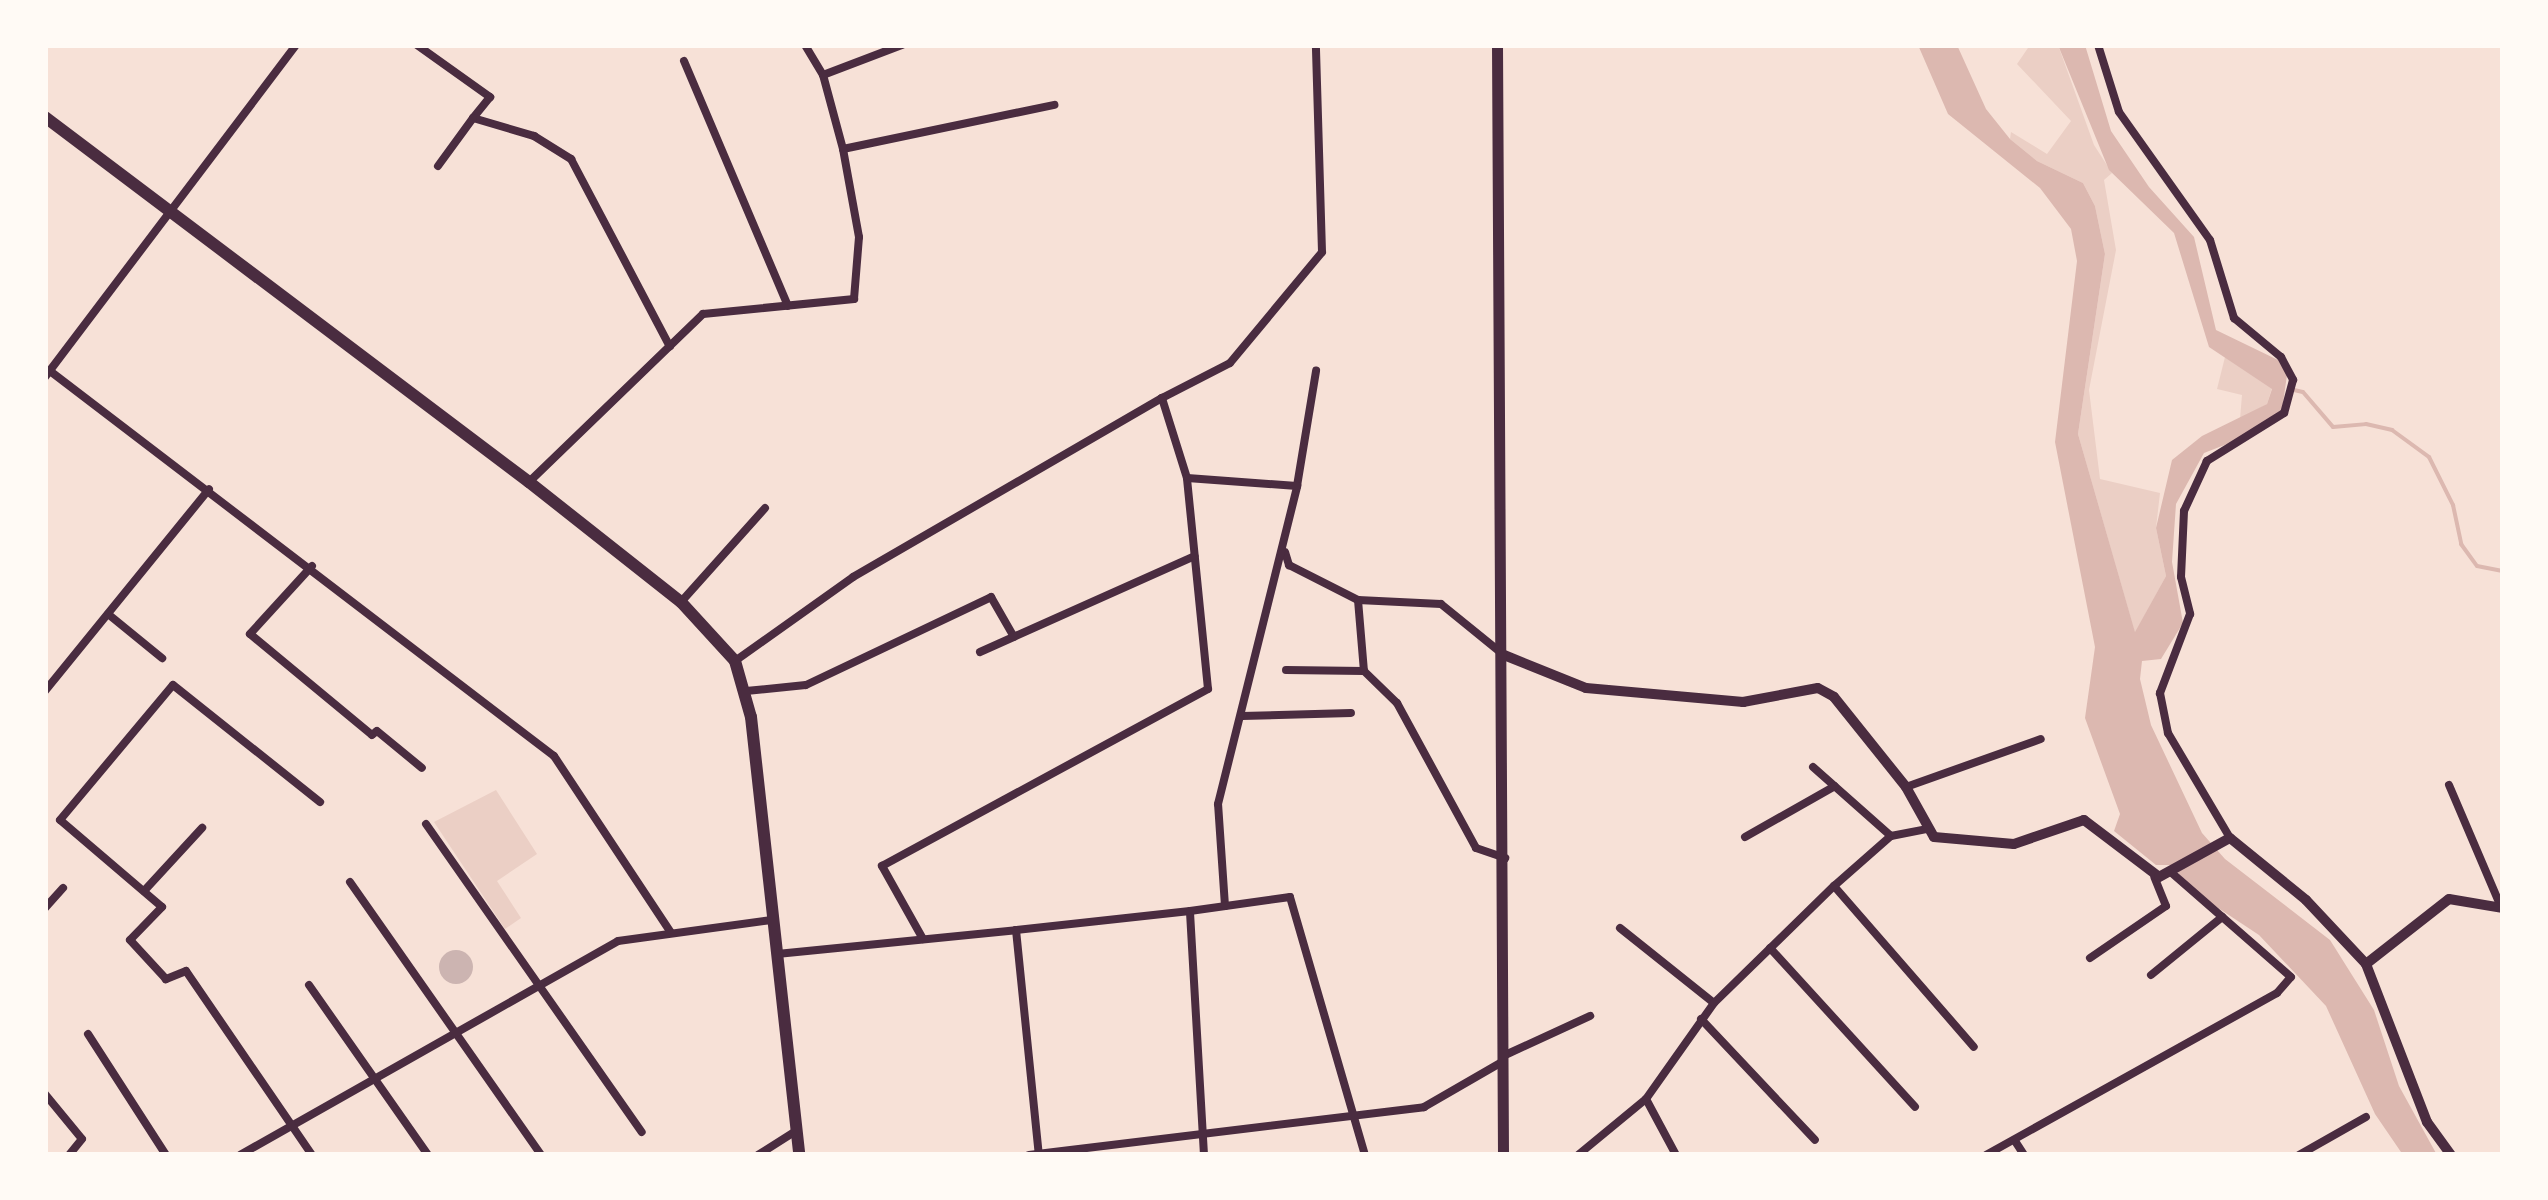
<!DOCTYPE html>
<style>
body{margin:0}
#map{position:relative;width:2548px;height:1200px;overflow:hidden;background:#f7e1d7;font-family:"Libre Baskerville",serif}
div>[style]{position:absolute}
.green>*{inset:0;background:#ebcfc5}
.water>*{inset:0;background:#dcb8b0}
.stream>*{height:4px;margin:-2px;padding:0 2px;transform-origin:2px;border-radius:2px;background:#dcb8b0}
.building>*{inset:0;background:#ccb4b1}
.round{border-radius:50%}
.minor>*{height:8px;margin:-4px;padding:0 4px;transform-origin:4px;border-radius:4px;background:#4a2c40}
.tertiary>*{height:10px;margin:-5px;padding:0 5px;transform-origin:5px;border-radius:5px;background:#4a2c40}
.secondary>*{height:11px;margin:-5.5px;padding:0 5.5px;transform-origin:5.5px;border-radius:5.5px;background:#4a2c40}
.primary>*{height:12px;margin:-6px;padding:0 6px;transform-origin:6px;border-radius:6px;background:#4a2c40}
span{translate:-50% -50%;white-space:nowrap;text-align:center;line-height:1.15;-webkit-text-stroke:9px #fffaf5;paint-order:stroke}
.frame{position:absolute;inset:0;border:48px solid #fffaf5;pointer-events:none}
</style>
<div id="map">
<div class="green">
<div style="clip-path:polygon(2030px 45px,2058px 45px,2094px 145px,2112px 173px,2104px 180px,2116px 250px,2089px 390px,2100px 479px,2160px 493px,2156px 528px,2166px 576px,2135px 633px,2078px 434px,2105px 254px,2095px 206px,2083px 183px,2037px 161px,2010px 139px,2011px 132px,2047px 154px,2071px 121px,2017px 64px)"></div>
<div style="clip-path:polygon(2225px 357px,2272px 388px,2267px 404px,2240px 419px,2242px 395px,2217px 389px)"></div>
<div style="clip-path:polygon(496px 790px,537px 854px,497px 881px,521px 918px,505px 929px,434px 822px)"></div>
</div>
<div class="water">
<div style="clip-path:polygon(1918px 45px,1957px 45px,1986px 109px,2010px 139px,2037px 161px,2083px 183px,2095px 206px,2105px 254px,2078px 434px,2135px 632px,2166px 576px,2156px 528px,2172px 460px,2202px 436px,2267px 404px,2272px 389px,2209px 347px,2174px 233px,2109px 170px,2058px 45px,2085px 45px,2111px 131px,2149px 187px,2194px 237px,2216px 330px,2278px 360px,2287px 375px,2282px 410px,2245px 437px,2204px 453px,2176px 504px,2172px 562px,2183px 623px,2161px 659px,2142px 661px,2140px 679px,2151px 725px,2202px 833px,2225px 859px,2330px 940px,2374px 1010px,2399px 1086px,2437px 1155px,2403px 1155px,2375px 1114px,2326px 1006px,2259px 935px,2194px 892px,2172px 865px,2156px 865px,2114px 831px,2120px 814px,2085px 718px,2095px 647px,2055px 442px,2077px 261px,2071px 229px,2040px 188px,1948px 114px)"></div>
</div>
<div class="stream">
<div style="left:2294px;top:390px;width:9px;rotate:13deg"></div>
<div style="left:2303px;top:392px;width:46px;rotate:49.4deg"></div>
<div style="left:2333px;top:427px;width:33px;rotate:-5deg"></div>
<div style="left:2366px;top:424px;width:27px;rotate:13deg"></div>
<div style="left:2392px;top:430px;width:46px;rotate:36.1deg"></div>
<div style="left:2429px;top:457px;width:54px;rotate:63.4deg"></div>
<div style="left:2453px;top:505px;width:40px;rotate:78deg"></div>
<div style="left:2461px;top:544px;width:27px;rotate:54deg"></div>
<div style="left:2477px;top:566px;width:26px;rotate:11deg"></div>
</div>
<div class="building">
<div class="round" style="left:439px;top:950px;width:34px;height:34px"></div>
</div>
<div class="minor">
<div style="left:417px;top:45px;width:90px;rotate:35.5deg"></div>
<div style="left:490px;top:97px;width:27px;rotate:129deg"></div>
<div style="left:473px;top:118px;width:64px;rotate:16.4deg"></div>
<div style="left:534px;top:136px;width:44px;rotate:31.9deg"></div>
<div style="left:571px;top:159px;width:212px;rotate:62.2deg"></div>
<div style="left:2098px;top:45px;width:70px;rotate:72.6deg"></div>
<div style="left:2119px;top:112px;width:157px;rotate:54.6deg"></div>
<div style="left:2210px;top:240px;width:82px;rotate:72.9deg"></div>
<div style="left:2234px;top:318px;width:61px;rotate:39.7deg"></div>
<div style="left:2281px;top:357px;width:26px;rotate:62deg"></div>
<div style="left:2293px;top:380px;width:34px;rotate:105deg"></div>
<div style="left:2284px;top:413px;width:91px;rotate:148.1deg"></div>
<div style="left:2207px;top:461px;width:55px;rotate:114.7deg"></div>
<div style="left:2184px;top:511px;width:66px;rotate:92.6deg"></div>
<div style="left:2181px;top:577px;width:38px;rotate:76deg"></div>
<div style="left:2190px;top:614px;width:85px;rotate:110.8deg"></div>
<div style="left:2160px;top:693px;width:41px;rotate:78.7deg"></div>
<div style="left:2168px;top:733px;width:122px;rotate:59.4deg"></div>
<div style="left:684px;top:61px;width:266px;rotate:67deg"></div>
<div style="left:823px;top:75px;width:85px;rotate:-20.8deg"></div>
<div style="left:843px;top:149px;width:216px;rotate:-11.8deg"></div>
<div style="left:438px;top:166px;width:59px;rotate:-53.9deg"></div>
<div style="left:50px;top:371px;width:634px;rotate:37.38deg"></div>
<div style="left:554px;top:756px;width:212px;rotate:56.5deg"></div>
<div style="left:45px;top:377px;width:416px;rotate:-52.9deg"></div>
<div style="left:529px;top:482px;width:242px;rotate:-44deg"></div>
<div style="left:703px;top:314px;width:152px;rotate:-5.7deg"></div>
<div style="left:854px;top:299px;width:62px;rotate:-85.4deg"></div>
<div style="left:859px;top:237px;width:89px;rotate:-100.3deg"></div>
<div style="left:843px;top:149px;width:77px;rotate:-105.1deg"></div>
<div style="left:823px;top:75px;width:35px;rotate:-121deg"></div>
<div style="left:1297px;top:486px;width:117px;rotate:-80.6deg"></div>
<div style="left:1285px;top:552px;width:14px;rotate:73deg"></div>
<div style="left:1289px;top:565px;width:77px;rotate:26.9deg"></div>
<div style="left:1358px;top:600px;width:83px;rotate:2.8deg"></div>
<div style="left:1441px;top:604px;width:76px;rotate:39.1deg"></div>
<div style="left:312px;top:566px;width:92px;rotate:132.4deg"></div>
<div style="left:250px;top:634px;width:158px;rotate:39.6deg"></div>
<div style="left:372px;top:735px;width:6px;rotate:-39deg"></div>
<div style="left:377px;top:731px;width:58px;rotate:39.4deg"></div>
<div style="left:1358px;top:600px;width:71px;rotate:85.2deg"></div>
<div style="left:681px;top:602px;width:126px;rotate:-48.2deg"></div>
<div style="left:108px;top:614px;width:70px;rotate:39.2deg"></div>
<div style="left:980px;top:652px;width:235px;rotate:-24.1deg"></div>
<div style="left:735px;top:661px;width:145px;rotate:-35.4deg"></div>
<div style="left:853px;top:577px;width:357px;rotate:-30.1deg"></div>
<div style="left:1286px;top:670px;width:78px;rotate:0.7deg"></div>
<div style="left:1364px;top:671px;width:46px;rotate:44.1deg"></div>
<div style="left:1397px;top:703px;width:165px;rotate:61.4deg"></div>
<div style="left:1476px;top:848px;width:31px;rotate:19deg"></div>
<div style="left:45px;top:691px;width:260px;rotate:-50.9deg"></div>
<div style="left:746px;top:691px;width:60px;rotate:-5.7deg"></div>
<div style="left:806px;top:685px;width:205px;rotate:-25.4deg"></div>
<div style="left:991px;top:597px;width:46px;rotate:60.1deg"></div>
<div style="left:1242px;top:716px;width:109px;rotate:-1.6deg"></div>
<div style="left:1813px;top:767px;width:104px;rotate:41.5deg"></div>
<div style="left:2449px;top:785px;width:133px;rotate:66.9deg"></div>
<div style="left:1906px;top:787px;width:143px;rotate:-19.6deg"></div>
<div style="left:426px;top:824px;width:376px;rotate:55deg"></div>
<div style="left:1745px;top:837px;width:103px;rotate:-29.5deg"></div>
<div style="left:350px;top:882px;width:333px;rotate:55deg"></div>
<div style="left:1834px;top:886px;width:213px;rotate:49deg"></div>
<div style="left:144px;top:891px;width:86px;rotate:-47.4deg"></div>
<div style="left:1225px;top:906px;width:102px;rotate:-93.9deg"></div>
<div style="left:1218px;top:804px;width:328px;rotate:-76deg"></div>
<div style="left:1297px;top:486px;width:110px;rotate:-175.8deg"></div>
<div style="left:1187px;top:478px;width:84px;rotate:-107.4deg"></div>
<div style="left:1162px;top:398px;width:76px;rotate:-27.2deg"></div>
<div style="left:1230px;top:363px;width:144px;rotate:-50.3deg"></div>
<div style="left:1322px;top:252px;width:207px;rotate:-91.7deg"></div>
<div style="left:45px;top:908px;width:27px;rotate:-48deg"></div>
<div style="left:1620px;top:928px;width:120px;rotate:38.6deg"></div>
<div style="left:1016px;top:930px;width:175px;rotate:-6.2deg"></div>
<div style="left:923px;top:939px;width:84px;rotate:-119.3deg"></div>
<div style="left:882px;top:866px;width:371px;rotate:-28.5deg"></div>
<div style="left:1208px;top:689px;width:212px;rotate:-95.7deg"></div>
<div style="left:1770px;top:948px;width:215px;rotate:47.6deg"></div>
<div style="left:777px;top:954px;width:240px;rotate:-5.7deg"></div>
<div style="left:1016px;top:930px;width:226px;rotate:84.2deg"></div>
<div style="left:2090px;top:958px;width:92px;rotate:-34.4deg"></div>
<div style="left:2166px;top:906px;width:31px;rotate:-112deg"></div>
<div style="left:2151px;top:975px;width:92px;rotate:-39.2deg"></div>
<div style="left:309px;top:985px;width:208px;rotate:55deg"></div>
<div style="left:1701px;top:1019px;width:166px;rotate:46.7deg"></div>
<div style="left:88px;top:1034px;width:144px;rotate:57.2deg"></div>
<div style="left:1503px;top:1056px;width:96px;rotate:-24.7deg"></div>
<div style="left:45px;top:1094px;width:58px;rotate:50.6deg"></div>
<div style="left:82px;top:1139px;width:21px;rotate:129deg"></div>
<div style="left:1646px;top:1099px;width:64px;rotate:61.8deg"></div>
<div style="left:2015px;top:1141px;width:17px;rotate:57deg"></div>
<div style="left:240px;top:1155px;width:434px;rotate:-29.5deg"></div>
<div style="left:618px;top:941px;width:155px;rotate:-7.8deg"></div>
<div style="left:312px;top:1155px;width:223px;rotate:-124.4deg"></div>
<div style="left:186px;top:971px;width:22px;rotate:158deg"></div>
<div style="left:166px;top:979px;width:53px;rotate:-132.7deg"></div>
<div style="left:130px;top:940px;width:46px;rotate:-45.9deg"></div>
<div style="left:162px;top:907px;width:134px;rotate:-139.5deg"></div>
<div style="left:60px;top:820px;width:176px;rotate:-50.1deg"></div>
<div style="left:173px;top:685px;width:188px;rotate:38.5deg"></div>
<div style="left:758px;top:1155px;width:45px;rotate:-32.3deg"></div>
<div style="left:1029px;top:1155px;width:398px;rotate:-6.9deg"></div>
<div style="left:1424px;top:1107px;width:90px;rotate:-30deg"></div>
<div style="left:1204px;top:1155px;width:244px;rotate:-93.3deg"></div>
<div style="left:1190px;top:911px;width:101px;rotate:-8deg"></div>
<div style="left:1290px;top:897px;width:269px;rotate:73.8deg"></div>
<div style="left:1578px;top:1155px;width:88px;rotate:-39.5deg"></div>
<div style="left:1646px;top:1099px;width:118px;rotate:-54.7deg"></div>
<div style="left:1714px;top:1003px;width:168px;rotate:-44.3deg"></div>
<div style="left:1834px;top:886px;width:76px;rotate:-41.3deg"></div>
<div style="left:1891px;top:836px;width:36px;rotate:-11deg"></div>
<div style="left:1986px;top:1155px;width:333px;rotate:-29.1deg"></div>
<div style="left:2277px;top:993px;width:21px;rotate:-49deg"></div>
<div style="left:2291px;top:977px;width:157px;rotate:-138.9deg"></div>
<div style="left:2299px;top:1155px;width:77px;rotate:-29.6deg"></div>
</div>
<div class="tertiary">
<div style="left:1504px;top:655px;width:88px;rotate:21.9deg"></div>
<div style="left:1586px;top:688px;width:158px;rotate:5.1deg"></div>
<div style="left:1743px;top:702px;width:76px;rotate:-10.6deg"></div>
<div style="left:1818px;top:688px;width:18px;rotate:29deg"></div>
<div style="left:1834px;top:697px;width:115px;rotate:51.3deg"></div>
<div style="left:1906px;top:787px;width:57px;rotate:60.8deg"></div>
<div style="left:1934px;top:837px;width:80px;rotate:5deg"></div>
<div style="left:2014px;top:844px;width:74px;rotate:-18.9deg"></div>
<div style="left:2084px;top:820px;width:94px;rotate:37.2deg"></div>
<div style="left:2159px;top:877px;width:81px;rotate:-28.8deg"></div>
<div style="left:2230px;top:838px;width:98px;rotate:39.2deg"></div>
<div style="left:2306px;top:900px;width:88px;rotate:46.8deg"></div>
<div style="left:2366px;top:964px;width:105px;rotate:-38.1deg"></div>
<div style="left:2449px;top:899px;width:55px;rotate:9.5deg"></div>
<div style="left:2366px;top:964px;width:169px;rotate:68.9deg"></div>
<div style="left:2427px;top:1122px;width:41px;rotate:54deg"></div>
</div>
<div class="secondary">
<div style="left:1497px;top:45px;width:1110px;rotate:89.69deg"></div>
</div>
<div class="primary">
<div style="left:45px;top:117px;width:606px;rotate:37.02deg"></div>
<div style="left:529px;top:482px;width:194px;rotate:38.3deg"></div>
<div style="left:681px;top:602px;width:80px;rotate:47.5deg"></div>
<div style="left:735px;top:661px;width:58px;rotate:74.1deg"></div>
<div style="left:751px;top:717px;width:441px;rotate:83.7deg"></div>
</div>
<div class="frame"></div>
</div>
